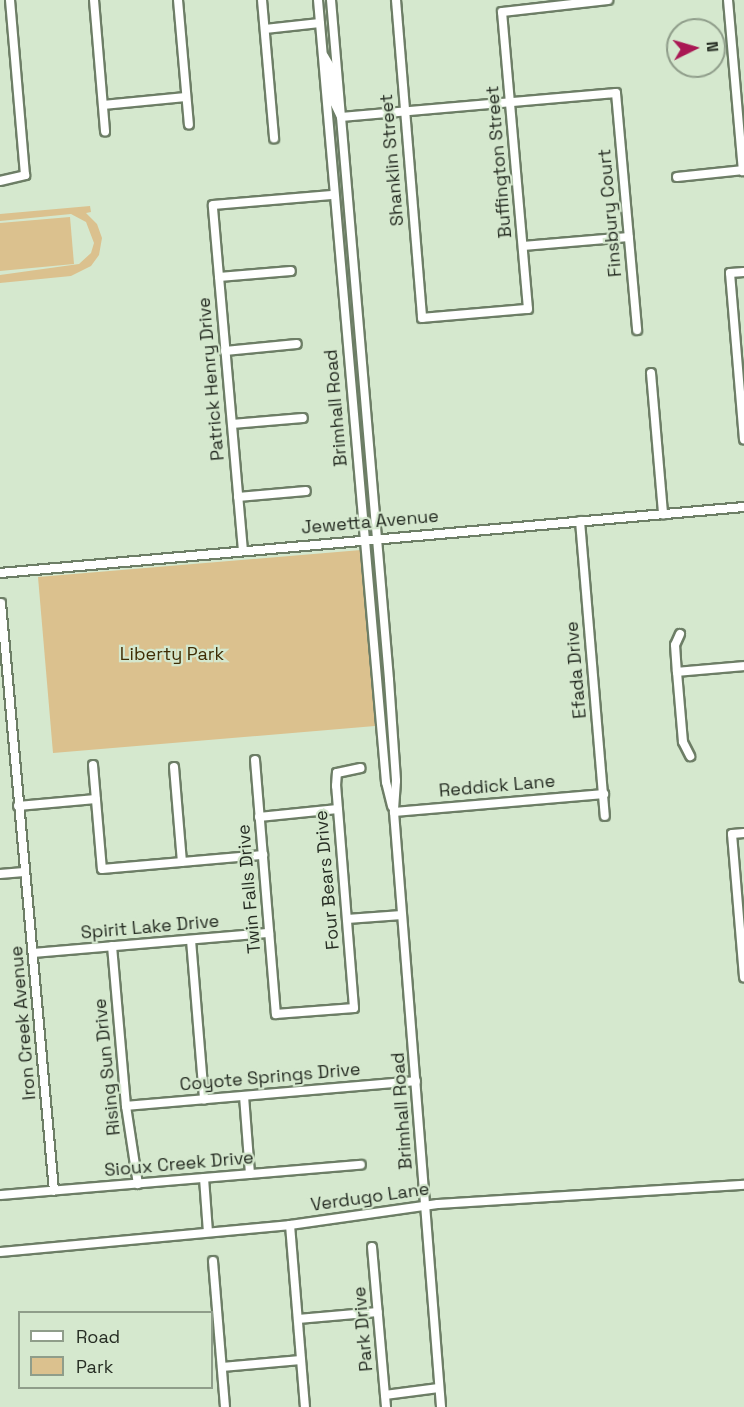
<!DOCTYPE html>
<style>
body{margin:0}
#map{position:relative;width:744px;height:1407px;overflow:hidden;background:#d5e8ce;font-family:"Space Grotesk",sans-serif}
div>[style]{position:absolute}
.green>*{inset:0;background:#dbc18e}
.roads{filter:drop-shadow(2px 0 #6d7e66) drop-shadow(-2px 0 #6d7e66) drop-shadow(0 2px #6d7e66) drop-shadow(0 -2px #6d7e66)}
.minor>*{height:8px;margin:-4px;padding:0 4px;transform-origin:4px;border-radius:4px;background:#fff}
span{translate:-50% -50%;white-space:nowrap;text-align:center;line-height:1.15;-webkit-text-stroke:4.5px #d5e8ce;paint-order:stroke}
.street-label{font-size:18px;color:#262d23}
.park-label{font-size:18px;color:#3f2d05}
.legend{position:absolute;left:18px;top:1311px;width:195px;height:78px;box-sizing:border-box;background:#d5e8ce;border:2px solid #8f9d8a;margin:0;padding:8px 10px;list-style:none;font-size:18px;color:#262d23}
.legend li{display:flex;align-items:center;gap:12px;height:30px}
.legend b{width:30px;border:2px solid #8f9d8a}
.north{position:absolute;left:666px;top:18px;width:60px;height:60px;box-sizing:border-box;background:#d5e8ce;border:2px solid #8f9d8a;border-radius:50%;rotate:85deg;font-size:16px;font-weight:700;line-height:24px;text-align:center;color:#262d23}
.north::after{content:'';display:block;margin:auto;width:21px;height:27px;background:#a91853;clip-path:polygon(50% 0,100% 100%,50% 72%,0 100%)}
</style>
<div id="map">
<div class="green">
<div style="clip-path:polygon(90px 206px,91px 212px,86px 213px,97px 224px,102px 238px,99px 255px,91px 266px,71px 276px,0 283px,0 275px,79px 264px,91px 253px,94px 243px,86px 222px,71px 214px,0 221px,0 214px)"></div>
<div style="clip-path:polygon(70px 217px,74px 264px,0 271px,0 223px)"></div>
<div style="clip-path:polygon(361px 550px,375px 726px,53px 753px,38px 577px)"></div>
</div>
<div class="roads">
<div class="minor">
<div style="left:94px;top:0;width:132px;rotate:85.2deg"></div>
<div style="left:178px;top:0;width:125px;rotate:85deg"></div>
<div style="left:262px;top:0;width:139px;rotate:85deg"></div>
<div style="left:318px;top:0;width:785px;rotate:85.03deg"></div>
<div style="left:386px;top:782px;width:25px;rotate:76deg"></div>
<div style="left:331px;top:0;width:682px;rotate:85.12deg"></div>
<div style="left:389px;top:680px;width:101px;rotate:86deg"></div>
<div style="left:396px;top:781px;width:31px;rotate:94deg"></div>
<div style="left:394px;top:812px;width:597px;rotate:85.48deg"></div>
<div style="left:396px;top:0;width:319px;rotate:85.3deg"></div>
<div style="left:422px;top:318px;width:106px;rotate:-4.9deg"></div>
<div style="left:528px;top:309px;width:298px;rotate:-95deg"></div>
<div style="left:502px;top:12px;width:107px;rotate:-6.5deg"></div>
<div style="left:728px;top:0;width:172px;rotate:85deg"></div>
<div style="left:265px;top:29px;width:55px;rotate:-6.2deg"></div>
<div style="left:324px;top:56px;width:14px;rotate:60deg"></div>
<div style="left:331px;top:68px;width:34px;rotate:85deg"></div>
<div style="left:334px;top:102px;width:17px;rotate:65deg"></div>
<div style="left:341px;top:117px;width:276px;rotate:-5deg"></div>
<div style="left:616px;top:93px;width:238px;rotate:84.9deg"></div>
<div style="left:103px;top:105px;width:83px;rotate:-5.5deg"></div>
<div style="left:677px;top:177px;width:67px;rotate:-6deg"></div>
<div style="left:0;top:181px;width:26px;rotate:-13deg"></div>
<div style="left:25px;top:175px;width:176px;rotate:-94.9deg"></div>
<div style="left:523px;top:246px;width:106px;rotate:-4.9deg"></div>
<div style="left:744px;top:272px;width:14px;rotate:176deg"></div>
<div style="left:730px;top:273px;width:167px;rotate:85.2deg"></div>
<div style="left:219px;top:277px;width:72px;rotate:-4.8deg"></div>
<div style="left:225px;top:351px;width:72px;rotate:-5.6deg"></div>
<div style="left:651px;top:373px;width:142px;rotate:85.1deg"></div>
<div style="left:232px;top:424px;width:71px;rotate:-4.8deg"></div>
<div style="left:238px;top:497px;width:68px;rotate:-5deg"></div>
<div style="left:580px;top:521px;width:296px;rotate:85.2deg"></div>
<div style="left:243px;top:551px;width:347px;rotate:-95deg"></div>
<div style="left:213px;top:205px;width:119px;rotate:-4.8deg"></div>
<div style="left:0;top:573px;width:747px;rotate:-5.07deg"></div>
<div style="left:1px;top:603px;width:590px;rotate:84.85deg"></div>
<div style="left:680px;top:634px;width:12px;rotate:114deg"></div>
<div style="left:675px;top:645px;width:27px;rotate:86deg"></div>
<div style="left:677px;top:672px;width:70px;rotate:85.1deg"></div>
<div style="left:683px;top:742px;width:16px;rotate:63deg"></div>
<div style="left:677px;top:672px;width:67px;rotate:-5.1deg"></div>
<div style="left:255px;top:760px;width:255px;rotate:85.3deg"></div>
<div style="left:276px;top:1014px;width:78px;rotate:-4.4deg"></div>
<div style="left:354px;top:1008px;width:223px;rotate:-94.6deg"></div>
<div style="left:336px;top:786px;width:13px;rotate:-86deg"></div>
<div style="left:337px;top:773px;width:24px;rotate:-12deg"></div>
<div style="left:93px;top:765px;width:104px;rotate:85.1deg"></div>
<div style="left:102px;top:869px;width:162px;rotate:-5deg"></div>
<div style="left:174px;top:767px;width:95px;rotate:85.2deg"></div>
<div style="left:18px;top:806px;width:78px;rotate:-5.1deg"></div>
<div style="left:394px;top:812px;width:211px;rotate:-4.9deg"></div>
<div style="left:259px;top:817px;width:79px;rotate:-5.8deg"></div>
<div style="left:744px;top:833px;width:12px;rotate:175deg"></div>
<div style="left:732px;top:834px;width:144px;rotate:85.2deg"></div>
<div style="left:0;top:874px;width:24px;rotate:-5deg"></div>
<div style="left:347px;top:919px;width:55px;rotate:-4.2deg"></div>
<div style="left:191px;top:940px;width:160px;rotate:85.3deg"></div>
<div style="left:112px;top:946px;width:161px;rotate:85deg"></div>
<div style="left:126px;top:1106px;width:79px;rotate:81.3deg"></div>
<div style="left:34px;top:953px;width:236px;rotate:-4.9deg"></div>
<div style="left:244px;top:1096px;width:78px;rotate:85.6deg"></div>
<div style="left:126px;top:1106px;width:291px;rotate:-4.9deg"></div>
<div style="left:204px;top:1178px;width:54px;rotate:85.8deg"></div>
<div style="left:0;top:1195px;width:362px;rotate:-4.8deg"></div>
<div style="left:290px;top:1225px;width:183px;rotate:85.3deg"></div>
<div style="left:372px;top:1247px;width:161px;rotate:85deg"></div>
<div style="left:0;top:1252px;width:291px;rotate:-5.3deg"></div>
<div style="left:290px;top:1225px;width:149px;rotate:-8.1deg"></div>
<div style="left:438px;top:1204px;width:307px;rotate:-3.6deg"></div>
<div style="left:213px;top:1261px;width:146px;rotate:85.3deg"></div>
<div style="left:298px;top:1319px;width:80px;rotate:-5deg"></div>
<div style="left:222px;top:1367px;width:79px;rotate:-5.1deg"></div>
<div style="left:385px;top:1395px;width:54px;rotate:-7.4deg"></div>
</div>
</div>
<div class="street-label">
<span style="left:392px;top:160px;rotate:-95deg">Shanklin Street</span>
<span style="left:499px;top:162px;rotate:-95deg">Buffington Street</span>
<span style="left:610px;top:213px;rotate:-95deg">Finsbury Court</span>
<span style="left:211px;top:379px;rotate:-95deg">Patrick Henry Drive</span>
<span style="left:336px;top:408px;rotate:-95deg">Brimhall Road</span>
<span style="left:370px;top:522px;rotate:-5deg">Jewetta Avenue</span>
<span style="left:576px;top:670px;rotate:-95deg">Efada Drive</span>
<span style="left:497px;top:786px;rotate:-5deg">Reddick Lane</span>
<span style="left:327px;top:880px;rotate:-95deg">Four Bears Drive</span>
<span style="left:249px;top:889px;rotate:-95deg">Twin Falls Drive</span>
<span style="left:150px;top:927px;rotate:-5deg">Spirit Lake Drive</span>
<span style="left:23px;top:1023px;rotate:-95deg">Iron Creek Avenue</span>
<span style="left:107px;top:1067px;rotate:-96deg">Rising Sun Drive</span>
<span style="left:270px;top:1077px;rotate:-5deg">Coyote Springs Drive</span>
<span style="left:402px;top:1111px;rotate:-94deg">Brimhall Road</span>
<span style="left:179px;top:1164px;rotate:-5deg">Sioux Creek Drive</span>
<span style="left:370px;top:1197px;rotate:-8deg">Verdugo Lane</span>
<span style="left:363px;top:1329px;rotate:-95deg">Park Drive</span>
</div>
<div class="park-label">
<span style="left:172px;top:654px">Liberty Park</span>
</div>
<ul class="legend">
<li><b style="height:8px;background:#fff"></b>Road</li>
<li><b style="height:16px;background:#dbc18e"></b>Park</li>
</ul>
<div class="north">N</div>
</div>
